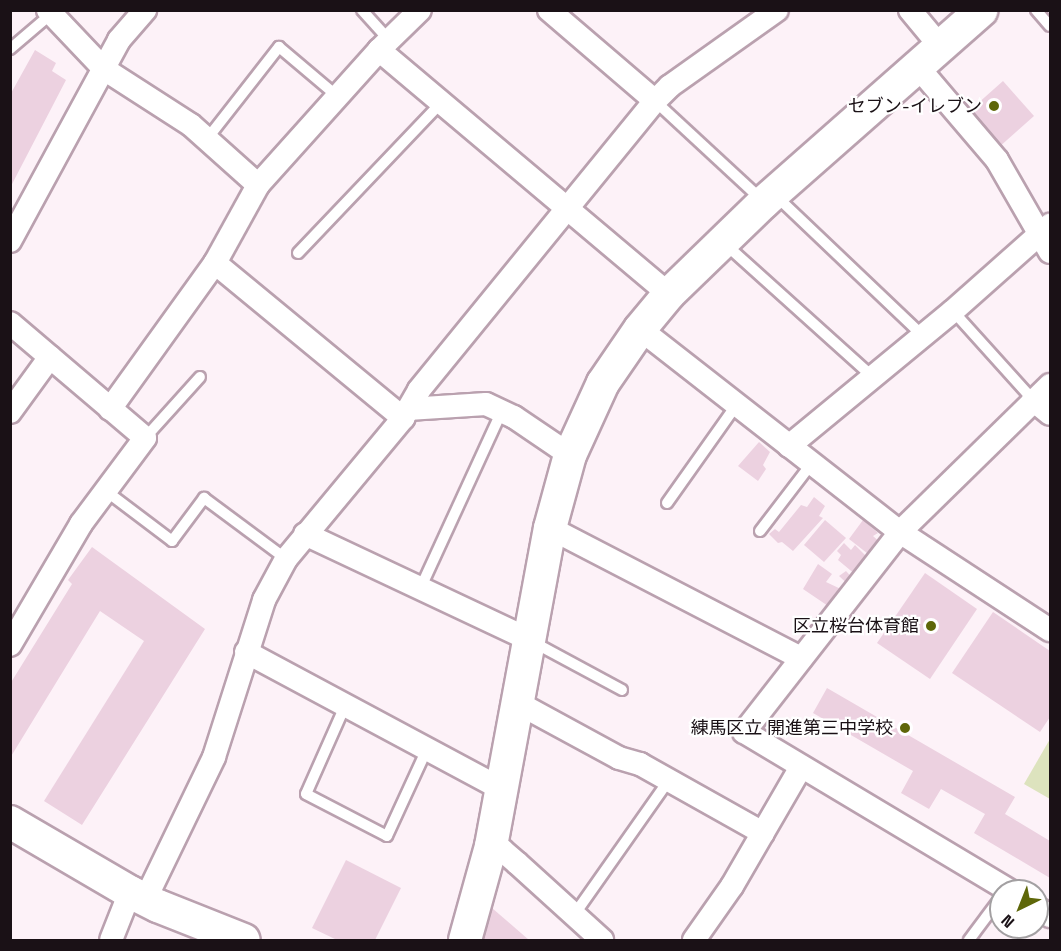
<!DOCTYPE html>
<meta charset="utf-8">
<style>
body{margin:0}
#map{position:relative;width:1061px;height:951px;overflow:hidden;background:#fdf2f8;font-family:"Space Grotesk","Noto Sans JP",sans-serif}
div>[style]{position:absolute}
.green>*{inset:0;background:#dde3be}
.building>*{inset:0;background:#ecd1e0}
.roads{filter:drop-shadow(2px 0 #baa1af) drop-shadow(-2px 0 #baa1af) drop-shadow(0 2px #baa1af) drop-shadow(0 -2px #baa1af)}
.lane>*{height:10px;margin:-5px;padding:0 5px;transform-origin:5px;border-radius:5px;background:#fff}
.street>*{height:22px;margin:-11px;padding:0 11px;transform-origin:11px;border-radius:11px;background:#fff}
.secondary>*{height:32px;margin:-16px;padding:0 16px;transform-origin:16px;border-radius:16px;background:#fff}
.dots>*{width:16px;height:16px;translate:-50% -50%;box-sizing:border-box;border:3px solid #fff;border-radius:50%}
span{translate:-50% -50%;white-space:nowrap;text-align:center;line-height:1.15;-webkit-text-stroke:4.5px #fff;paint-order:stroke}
.poi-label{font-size:18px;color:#1a1116}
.right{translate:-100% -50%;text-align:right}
.frame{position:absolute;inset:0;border:12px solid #1a1116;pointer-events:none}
.north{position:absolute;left:989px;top:879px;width:60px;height:60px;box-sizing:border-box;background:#fff;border:2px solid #a3a0a2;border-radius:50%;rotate:223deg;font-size:16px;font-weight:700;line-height:24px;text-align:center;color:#1a1116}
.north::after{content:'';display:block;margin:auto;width:21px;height:27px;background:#5e6709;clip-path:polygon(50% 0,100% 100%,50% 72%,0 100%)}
</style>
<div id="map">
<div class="green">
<div style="clip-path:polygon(1050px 739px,1050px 799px,1024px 784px)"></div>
</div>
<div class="building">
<div style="clip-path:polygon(35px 50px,56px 63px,52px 71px,66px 80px,10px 188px,10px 95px)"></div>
<div style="clip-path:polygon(1003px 81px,1034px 116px,998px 148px,967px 113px)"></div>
<div style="clip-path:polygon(759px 442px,770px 452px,763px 465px,766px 469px,758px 481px,738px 466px)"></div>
<div style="clip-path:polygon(814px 497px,825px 506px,819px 516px,823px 518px,793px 551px,782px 542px,778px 543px,769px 534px,775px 529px,779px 532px,801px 505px,807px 507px)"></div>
<div style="clip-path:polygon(825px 520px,846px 538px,824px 562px,804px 545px)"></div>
<div style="clip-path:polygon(863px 520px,878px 533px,873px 536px,884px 546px,872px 557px,849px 539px)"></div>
<div style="clip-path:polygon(844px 543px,851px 550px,855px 545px,869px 559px,856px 575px,838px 560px,841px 555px,837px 551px)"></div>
<div style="clip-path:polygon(92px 547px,205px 629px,82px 825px,44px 801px,144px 641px,100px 611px,10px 758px,10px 684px,72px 584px,68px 580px)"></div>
<div style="clip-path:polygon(818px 564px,832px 574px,826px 582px,845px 591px,834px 610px,803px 589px)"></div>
<div style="clip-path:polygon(846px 571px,855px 581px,851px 587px,839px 576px)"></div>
<div style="clip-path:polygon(925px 573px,977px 609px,930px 679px,877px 643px)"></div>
<div style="clip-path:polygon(993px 612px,1050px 651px,1050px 717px,1040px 732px,952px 673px)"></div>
<div style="clip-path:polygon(827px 688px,1015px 797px,1005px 814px,1050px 841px,1050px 878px,974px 833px,985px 814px,941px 789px,929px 809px,901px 793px,913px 771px,813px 713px)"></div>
<div style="clip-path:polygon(346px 860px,401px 888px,375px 940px,337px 940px,312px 928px)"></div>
<div style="clip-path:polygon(492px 908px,529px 940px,481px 940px)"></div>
</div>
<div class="roads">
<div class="lane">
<div style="left:362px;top:10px;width:40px;rotate:48deg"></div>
<div style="left:1036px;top:10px;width:21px;rotate:49deg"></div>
<div style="left:10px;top:49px;width:54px;rotate:-40.5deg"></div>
<div style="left:655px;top:101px;width:147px;rotate:42.8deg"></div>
<div style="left:207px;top:139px;width:117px;rotate:-52deg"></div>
<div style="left:279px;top:47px;width:76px;rotate:40.2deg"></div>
<div style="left:775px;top:195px;width:204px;rotate:43.6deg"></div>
<div style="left:724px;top:243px;width:200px;rotate:42deg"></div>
<div style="left:298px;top:253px;width:209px;rotate:-46.4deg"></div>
<div style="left:953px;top:311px;width:120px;rotate:48deg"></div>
<div style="left:145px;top:438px;width:82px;rotate:-48deg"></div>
<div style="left:106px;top:491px;width:83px;rotate:37.1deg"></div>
<div style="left:172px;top:541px;width:54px;rotate:-53.3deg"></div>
<div style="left:204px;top:498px;width:102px;rotate:36.6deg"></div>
<div style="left:667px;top:503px;width:121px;rotate:-54.7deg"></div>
<div style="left:760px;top:531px;width:86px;rotate:-52.6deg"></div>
<div style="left:420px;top:589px;width:196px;rotate:-65.3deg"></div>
<div style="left:533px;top:642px;width:101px;rotate:28.3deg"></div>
<div style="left:345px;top:706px;width:96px;rotate:113.9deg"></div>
<div style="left:306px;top:794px;width:91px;rotate:27.4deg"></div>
<div style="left:387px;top:836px;width:96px;rotate:-65.3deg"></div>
<div style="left:574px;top:915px;width:165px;rotate:-54.9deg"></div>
<div style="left:969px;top:940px;width:54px;rotate:-53.3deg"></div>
</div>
<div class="street">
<div style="left:48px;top:10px;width:81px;rotate:46.5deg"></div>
<div style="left:104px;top:69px;width:103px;rotate:32.8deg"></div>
<div style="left:191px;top:125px;width:90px;rotate:41.8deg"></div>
<div style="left:258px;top:185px;width:181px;rotate:-48.1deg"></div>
<div style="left:379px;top:50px;width:379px;rotate:40.1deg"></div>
<div style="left:549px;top:10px;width:140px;rotate:40.6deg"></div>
<div style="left:910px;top:10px;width:47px;rotate:50.2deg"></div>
<div style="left:379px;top:50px;width:57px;rotate:-44.3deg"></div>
<div style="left:917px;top:66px;width:123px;rotate:49.6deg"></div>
<div style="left:997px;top:160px;width:106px;rotate:60.1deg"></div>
<div style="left:10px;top:241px;width:229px;rotate:-61.5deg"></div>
<div style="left:119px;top:40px;width:40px;rotate:-49deg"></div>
<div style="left:215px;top:263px;width:244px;rotate:39.5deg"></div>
<div style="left:10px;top:323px;width:177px;rotate:40.4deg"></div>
<div style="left:145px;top:438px;width:107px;rotate:126.7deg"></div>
<div style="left:81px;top:524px;width:140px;rotate:120.4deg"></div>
<div style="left:640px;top:329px;width:330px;rotate:38deg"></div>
<div style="left:900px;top:532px;width:179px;rotate:33.2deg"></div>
<div style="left:1033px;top:400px;width:22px;rotate:39deg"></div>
<div style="left:110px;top:409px;width:180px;rotate:-54.3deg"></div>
<div style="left:215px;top:263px;width:89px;rotate:-61.1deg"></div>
<div style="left:408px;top:409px;width:78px;rotate:-3.7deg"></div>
<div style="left:486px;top:404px;width:31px;rotate:25deg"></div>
<div style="left:514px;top:417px;width:68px;rotate:34.2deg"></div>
<div style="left:10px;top:412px;width:68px;rotate:-54deg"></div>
<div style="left:789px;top:446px;width:212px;rotate:-39.5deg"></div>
<div style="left:953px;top:311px;width:130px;rotate:-41.6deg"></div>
<div style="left:550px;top:528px;width:283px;rotate:27.4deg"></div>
<div style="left:305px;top:534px;width:246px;rotate:25.2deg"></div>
<div style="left:246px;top:652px;width:289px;rotate:28.2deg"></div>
<div style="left:516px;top:702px;width:117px;rotate:28.5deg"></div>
<div style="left:619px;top:758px;width:22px;rotate:16deg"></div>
<div style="left:640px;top:764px;width:141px;rotate:29.3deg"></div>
<div style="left:491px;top:846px;width:12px;rotate:20deg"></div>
<div style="left:502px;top:850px;width:20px;rotate:41deg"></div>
<div style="left:517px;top:863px;width:115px;rotate:42.2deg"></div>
<div style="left:1010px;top:891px;width:310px;rotate:-149.1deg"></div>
<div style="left:744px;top:732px;width:254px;rotate:-52deg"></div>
<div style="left:900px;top:532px;width:210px;rotate:-44.4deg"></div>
<div style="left:145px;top:900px;width:159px;rotate:-64.2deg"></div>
<div style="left:214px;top:757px;width:165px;rotate:-72.3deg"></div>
<div style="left:264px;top:600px;width:47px;rotate:-61.8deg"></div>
<div style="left:286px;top:559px;width:183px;rotate:-50.3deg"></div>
<div style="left:403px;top:418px;width:32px;rotate:-60deg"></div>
<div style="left:419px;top:390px;width:373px;rotate:-50.8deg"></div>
<div style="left:655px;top:101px;width:21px;rotate:-45deg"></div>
<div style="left:670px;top:86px;width:131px;rotate:-35.4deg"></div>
<div style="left:1037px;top:908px;width:15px;rotate:32deg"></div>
<div style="left:111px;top:940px;width:52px;rotate:-68.4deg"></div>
<div style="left:694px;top:940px;width:66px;rotate:-54.9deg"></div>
<div style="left:732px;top:886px;width:138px;rotate:-59.9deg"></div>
</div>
<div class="secondary">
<div style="left:10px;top:822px;width:139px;rotate:30.3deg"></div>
<div style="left:130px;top:892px;width:31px;rotate:27deg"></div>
<div style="left:158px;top:906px;width:92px;rotate:21.6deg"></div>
<div style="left:465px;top:940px;width:98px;rotate:-74.5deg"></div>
<div style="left:491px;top:846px;width:323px;rotate:-79.5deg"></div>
<div style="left:550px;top:528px;width:76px;rotate:-74.7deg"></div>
<div style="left:570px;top:455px;width:79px;rotate:-65.4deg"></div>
<div style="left:603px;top:383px;width:65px;rotate:-55.6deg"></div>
<div style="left:640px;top:329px;width:45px;rotate:-50.4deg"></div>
<div style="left:669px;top:294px;width:132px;rotate:-44.1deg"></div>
<div style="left:764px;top:202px;width:290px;rotate:-41.4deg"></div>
</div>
</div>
<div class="dots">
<div style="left:994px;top:106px;background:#5e6709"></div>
<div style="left:931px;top:626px;background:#5e6709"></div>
<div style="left:905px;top:728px;background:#5e6709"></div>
</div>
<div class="poi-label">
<span class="right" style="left:982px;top:106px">セブン-イレブン</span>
<span class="right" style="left:919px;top:626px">区立桜台体育館</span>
<span class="right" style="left:893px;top:728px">練馬区立 開進第三中学校</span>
</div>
<div class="frame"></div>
<div class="north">N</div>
</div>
